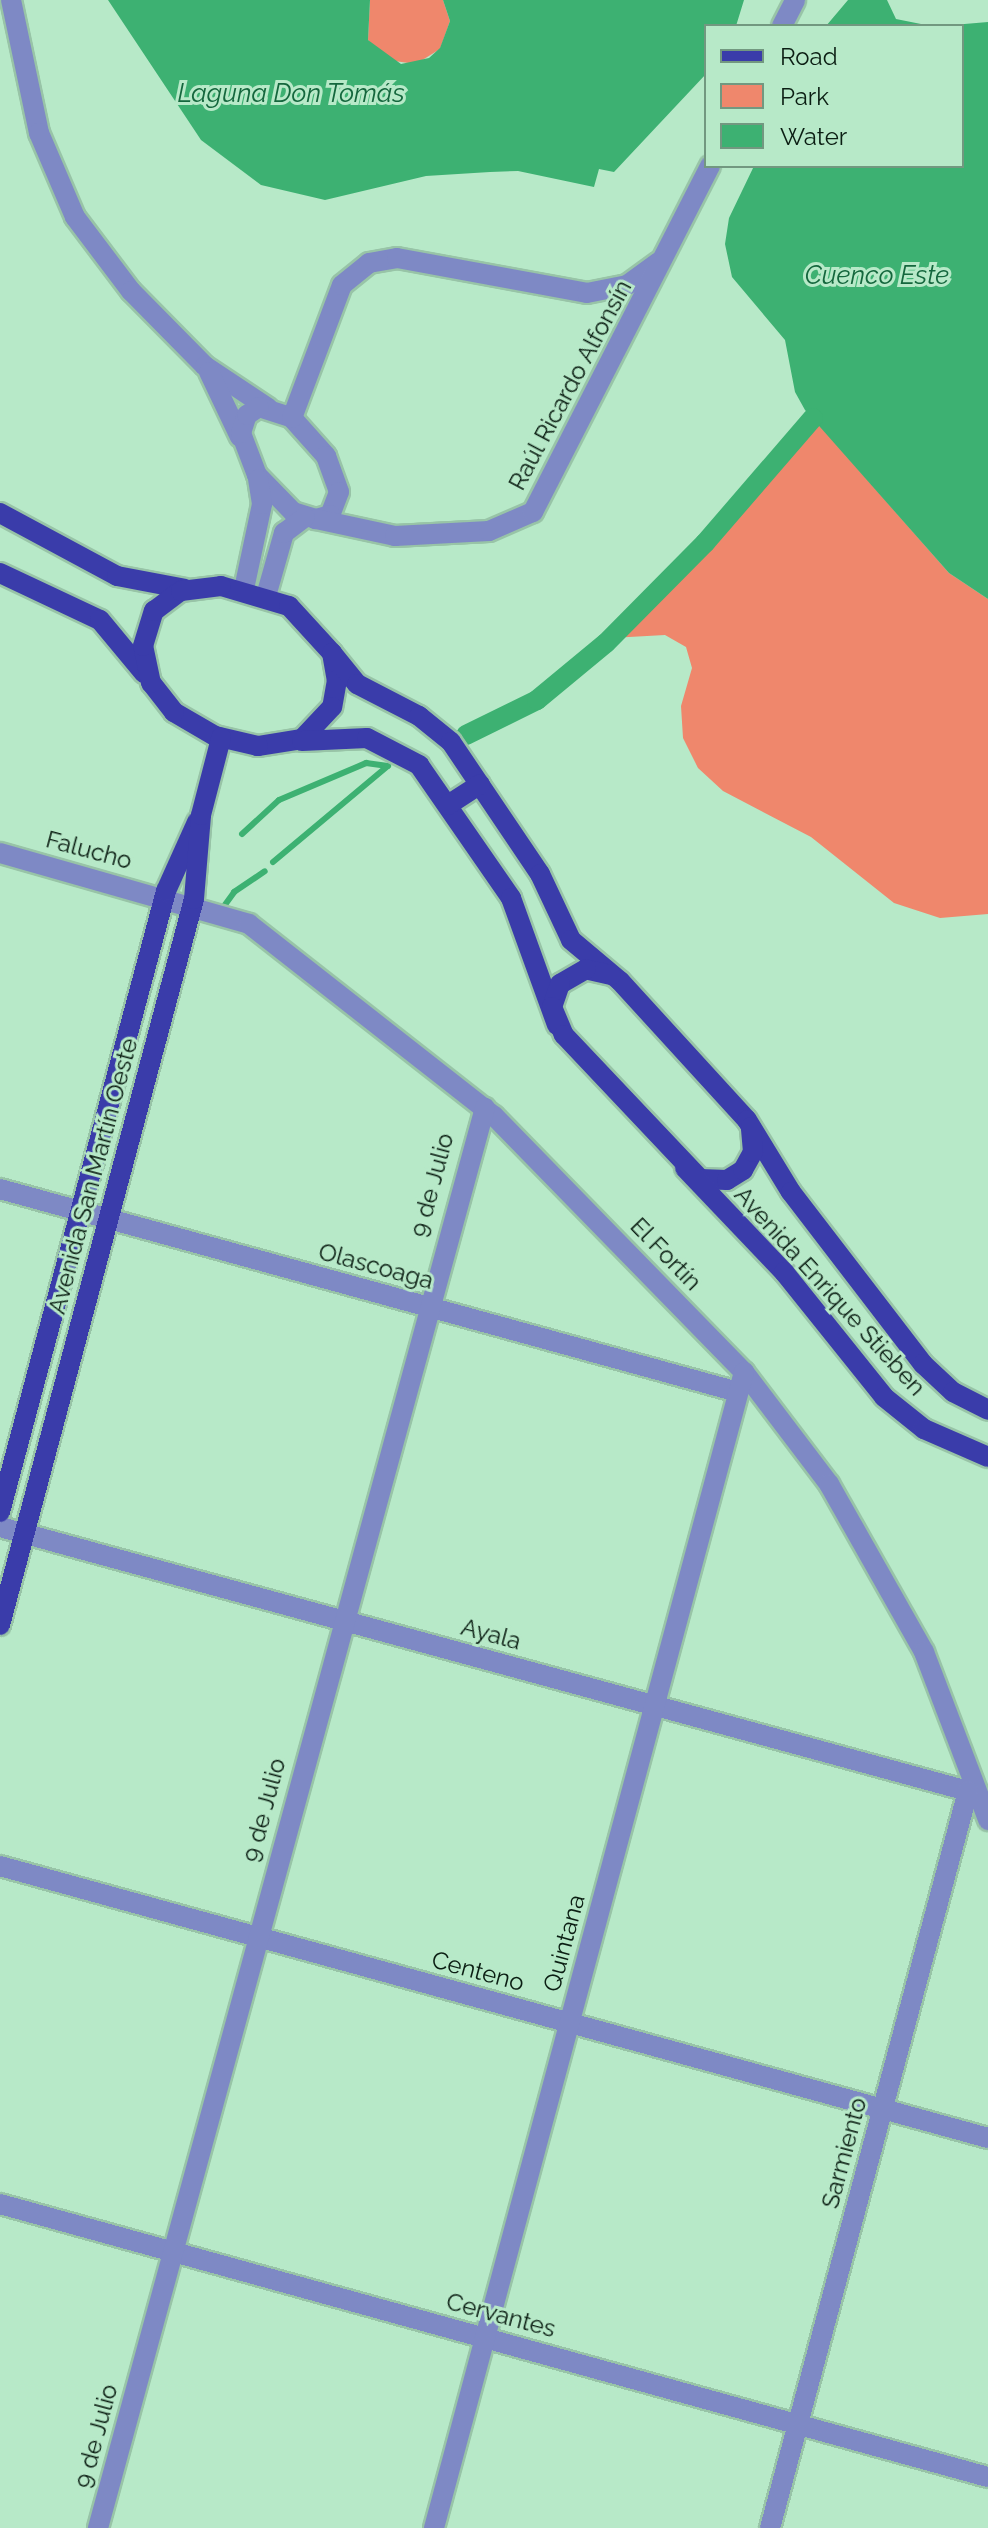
<!DOCTYPE html>
<meta charset="utf-8">
<style>
body{margin:0}
#map{position:relative;width:988px;height:2528px;overflow:hidden;background:#b7e9c8;font-family:Raleway,sans-serif}
div>[style]{position:absolute}
.green>*{inset:0;background:#ef876c}
.water>*{inset:0;background:#3db172}
.stream>*{height:6px;margin:-3px;padding:0 3px;transform-origin:3px;border-radius:3px;background:#3db172}
.canal>*{height:20px;margin:-10px;padding:0 10px;transform-origin:10px;border-radius:10px;background:#3db172}
.roads{filter:drop-shadow(2px 0 #98c4a7) drop-shadow(-2px 0 #98c4a7) drop-shadow(0 2px #98c4a7) drop-shadow(0 -2px #98c4a7)}
.minor>*{height:20px;margin:-10px;padding:0 10px;transform-origin:10px;border-radius:10px;background:#7e89c5}
.major>*{height:20px;margin:-10px;padding:0 10px;transform-origin:10px;border-radius:10px;background:#3a3caa}
span{translate:-50% -50%;white-space:nowrap;text-align:center;line-height:1.15;-webkit-text-stroke:6px #b7e9c8;paint-order:stroke}
.street-label{font-size:24px;color:#0b1e13}
.water-label{font-size:26px;color:#14673d;font-style:italic}
.legend{position:absolute;left:704px;top:24px;width:260px;height:144px;box-sizing:border-box;background:#b7e9c8;border:2px solid #729880;margin:0;padding:10px 14px;list-style:none;font-size:24px;color:#0b1e13}
.legend li{display:flex;align-items:center;gap:16px;height:40px}
.legend b{width:40px;border:2px solid #729880}
</style>
<div id="map">
<div class="green">
<div style="clip-path:polygon(370px 0,443px 0,450px 21px,440px 49px,416px 64px,387px 60px,368px 40px)"></div>
<div style="clip-path:polygon(813px 418px,949px 573px,988px 599px,988px 914px,940px 918px,894px 903px,811px 837px,723px 791px,698px 768px,683px 738px,681px 706px,692px 668px,686px 647px,665px 635px,611px 638px,705px 543px)"></div>
</div>
<div class="water">
<div style="clip-path:polygon(108px 0,370px 0,368px 40px,401px 64px,429px 58px,440px 48px,450px 21px,443px 0,744px 0,736px 26px,706px 26px,706px 74px,614px 172px,599px 169px,594px 187px,518px 171px,490px 172px,426px 176px,325px 200px,261px 185px,201px 140px)"></div>
<div style="clip-path:polygon(848px 0,887px 0,896px 19px,931px 26px,826px 26px)"></div>
<div style="clip-path:polygon(988px 22px,988px 599px,949px 573px,805px 410px,795px 392px,785px 340px,732px 277px,725px 244px,729px 218px,754px 166px,962px 166px,962px 26px,941px 26px)"></div>
</div>
<div class="stream">
<div style="left:242px;top:834px;width:50px;rotate:-42.6deg"></div>
<div style="left:279px;top:800px;width:95px;rotate:-23deg"></div>
<div style="left:366px;top:763px;width:22px;rotate:8deg"></div>
<div style="left:273px;top:862px;width:150px;rotate:-39.9deg"></div>
<div style="left:219px;top:913px;width:26px;rotate:-54deg"></div>
<div style="left:234px;top:892px;width:37px;rotate:-34deg"></div>
</div>
<div class="canal">
<div style="left:466px;top:735px;width:79px;rotate:-26.2deg"></div>
<div style="left:537px;top:700px;width:89px;rotate:-39.6deg"></div>
<div style="left:606px;top:643px;width:141px;rotate:-45.3deg"></div>
<div style="left:705px;top:543px;width:165px;rotate:-49.2deg"></div>
</div>
<div class="roads">
<div class="minor">
<div style="left:11px;top:0;width:136px;rotate:78.1deg"></div>
<div style="left:39px;top:133px;width:91px;rotate:66.8deg"></div>
<div style="left:75px;top:217px;width:93px;rotate:52.9deg"></div>
<div style="left:131px;top:291px;width:105px;rotate:45.4deg"></div>
<div style="left:205px;top:366px;width:76px;rotate:33.7deg"></div>
<div style="left:782px;top:26px;width:29px;rotate:-63deg"></div>
<div style="left:209px;top:372px;width:72px;rotate:64.5deg"></div>
<div style="left:259px;top:407px;width:35px;rotate:18deg"></div>
<div style="left:292px;top:418px;width:51px;rotate:48.2deg"></div>
<div style="left:326px;top:456px;width:38px;rotate:70deg"></div>
<div style="left:339px;top:492px;width:25px;rotate:111deg"></div>
<div style="left:330px;top:515px;width:15px;rotate:164deg"></div>
<div style="left:316px;top:519px;width:24px;rotate:-163deg"></div>
<div style="left:293px;top:512px;width:52px;rotate:-134.2deg"></div>
<div style="left:257px;top:475px;width:45px;rotate:-110.9deg"></div>
<div style="left:241px;top:433px;width:19px;rotate:-72deg"></div>
<div style="left:247px;top:415px;width:14px;rotate:-34deg"></div>
<div style="left:292px;top:418px;width:142px;rotate:-69.4deg"></div>
<div style="left:342px;top:285px;width:35px;rotate:-39deg"></div>
<div style="left:369px;top:263px;width:28px;rotate:-10deg"></div>
<div style="left:397px;top:258px;width:193px;rotate:10.4deg"></div>
<div style="left:587px;top:293px;width:41px;rotate:-11.3deg"></div>
<div style="left:627px;top:285px;width:39px;rotate:-36deg"></div>
<div style="left:316px;top:519px;width:81px;rotate:12.1deg"></div>
<div style="left:395px;top:536px;width:94px;rotate:-3deg"></div>
<div style="left:489px;top:531px;width:48px;rotate:-23.4deg"></div>
<div style="left:533px;top:512px;width:389px;rotate:-62.9deg"></div>
<div style="left:244px;top:589px;width:87px;rotate:-78deg"></div>
<div style="left:262px;top:504px;width:25px;rotate:-99deg"></div>
<div style="left:266px;top:596px;width:66px;rotate:-74.1deg"></div>
<div style="left:284px;top:533px;width:26px;rotate:-37deg"></div>
<div style="left:0;top:853px;width:259px;rotate:15.9deg"></div>
<div style="left:249px;top:924px;width:311px;rotate:38.1deg"></div>
<div style="left:494px;top:1116px;width:358px;rotate:45.7deg"></div>
<div style="left:744px;top:1372px;width:141px;rotate:52.8deg"></div>
<div style="left:829px;top:1484px;width:193px;rotate:60.5deg"></div>
<div style="left:924px;top:1652px;width:180px;rotate:69.1deg"></div>
<div style="left:0;top:1189px;width:765px;rotate:15.38deg"></div>
<div style="left:0;top:1527px;width:1003px;rotate:15.26deg"></div>
<div style="left:0;top:1866px;width:1025px;rotate:15.39deg"></div>
<div style="left:0;top:2204px;width:1025px;rotate:15.45deg"></div>
<div style="left:98px;top:2528px;width:1472px;rotate:-74.76deg"></div>
<div style="left:434px;top:2528px;width:1197px;rotate:-74.99deg"></div>
<div style="left:770px;top:2528px;width:763px;rotate:-74.96deg"></div>
</div>
<div class="major">
<div style="left:0;top:513px;width:133px;rotate:28.3deg"></div>
<div style="left:117px;top:576px;width:69px;rotate:10.8deg"></div>
<div style="left:0;top:573px;width:110px;rotate:25.2deg"></div>
<div style="left:100px;top:620px;width:69px;rotate:50.3deg"></div>
<div style="left:221px;top:586px;width:71px;rotate:16.4deg"></div>
<div style="left:289px;top:606px;width:64px;rotate:47.5deg"></div>
<div style="left:332px;top:653px;width:27px;rotate:80deg"></div>
<div style="left:337px;top:680px;width:27px;rotate:100deg"></div>
<div style="left:332px;top:707px;width:44px;rotate:133.2deg"></div>
<div style="left:302px;top:739px;width:45px;rotate:171deg"></div>
<div style="left:258px;top:746px;width:44px;rotate:-166.9deg"></div>
<div style="left:215px;top:736px;width:48px;rotate:-149.7deg"></div>
<div style="left:174px;top:712px;width:37px;rotate:-128deg"></div>
<div style="left:151px;top:683px;width:38px;rotate:-102deg"></div>
<div style="left:143px;top:646px;width:37px;rotate:-73deg"></div>
<div style="left:154px;top:611px;width:34px;rotate:-37deg"></div>
<div style="left:181px;top:591px;width:40px;rotate:-7.1deg"></div>
<div style="left:332px;top:653px;width:40px;rotate:51deg"></div>
<div style="left:357px;top:684px;width:70px;rotate:27.3deg"></div>
<div style="left:419px;top:716px;width:41px;rotate:39.1deg"></div>
<div style="left:451px;top:742px;width:159px;rotate:56deg"></div>
<div style="left:540px;top:874px;width:73px;rotate:64.8deg"></div>
<div style="left:571px;top:940px;width:64px;rotate:39.9deg"></div>
<div style="left:620px;top:981px;width:188px;rotate:47.6deg"></div>
<div style="left:747px;top:1120px;width:84px;rotate:58.6deg"></div>
<div style="left:791px;top:1192px;width:217px;rotate:52.5deg"></div>
<div style="left:923px;top:1364px;width:41px;rotate:43deg"></div>
<div style="left:953px;top:1392px;width:39px;rotate:27deg"></div>
<div style="left:302px;top:741px;width:65px;rotate:-2.6deg"></div>
<div style="left:367px;top:738px;width:59px;rotate:27.4deg"></div>
<div style="left:419px;top:765px;width:162px;rotate:55.3deg"></div>
<div style="left:511px;top:898px;width:135px;rotate:70.1deg"></div>
<div style="left:448px;top:805px;width:38px;rotate:-33deg"></div>
<div style="left:611px;top:975px;width:26px;rotate:-167deg"></div>
<div style="left:586px;top:969px;width:30px;rotate:150deg"></div>
<div style="left:560px;top:984px;width:24px;rotate:109deg"></div>
<div style="left:552px;top:1007px;width:30px;rotate:67deg"></div>
<div style="left:564px;top:1035px;width:198px;rotate:46.6deg"></div>
<div style="left:700px;top:1179px;width:27px;rotate:2deg"></div>
<div style="left:727px;top:1180px;width:19px;rotate:-32deg"></div>
<div style="left:743px;top:1170px;width:21px;rotate:-61deg"></div>
<div style="left:753px;top:1152px;width:25px;rotate:-95deg"></div>
<div style="left:685px;top:1168px;width:144px;rotate:46.4deg"></div>
<div style="left:784px;top:1272px;width:160px;rotate:51.3deg"></div>
<div style="left:884px;top:1397px;width:51px;rotate:38.7deg"></div>
<div style="left:924px;top:1429px;width:70px;rotate:23.6deg"></div>
<div style="left:0;top:1512px;width:643px;rotate:-75.03deg"></div>
<div style="left:166px;top:891px;width:76px;rotate:-65.8deg"></div>
<div style="left:0;top:1625px;width:751px;rotate:-75.04deg"></div>
<div style="left:194px;top:899px;width:84px;rotate:-85.2deg"></div>
<div style="left:201px;top:815px;width:80px;rotate:-75.4deg"></div>
</div>
</div>
<div class="street-label">
<span style="left:570px;top:385px;rotate:-62deg">Raúl Ricardo Alfonsín</span>
<span style="left:89px;top:850px;rotate:15deg">Falucho</span>
<span style="left:93px;top:1176px;rotate:-75deg">Avenida San Martín Oeste</span>
<span style="left:432px;top:1185px;rotate:-75deg">9 de Julio</span>
<span style="left:666px;top:1254px;rotate:46deg">El Fortín</span>
<span style="left:376px;top:1266px;rotate:15deg">Olascoaga</span>
<span style="left:830px;top:1291px;rotate:48deg">Avenida Enrique Stieben</span>
<span style="left:491px;top:1634px;rotate:15deg">Ayala</span>
<span style="left:264px;top:1810px;rotate:-75deg">9 de Julio</span>
<span style="left:564px;top:1943px;rotate:-75deg">Quintana</span>
<span style="left:478px;top:1971px;rotate:15deg">Centeno</span>
<span style="left:844px;top:2153px;rotate:-75deg">Sarmiento</span>
<span style="left:501px;top:2315px;rotate:15deg">Cervantes</span>
<span style="left:96px;top:2436px;rotate:-75deg">9 de Julio</span>
</div>
<div class="water-label">
<span style="left:291px;top:94px">Laguna Don Tomás</span>
<span style="left:877px;top:276px">Cuenco Este</span>
</div>
<ul class="legend">
<li><b style="height:10px;background:#3a3caa"></b>Road</li>
<li><b style="height:22px;background:#ef876c"></b>Park</li>
<li><b style="height:22px;background:#3db172"></b>Water</li>
</ul>
</div>
